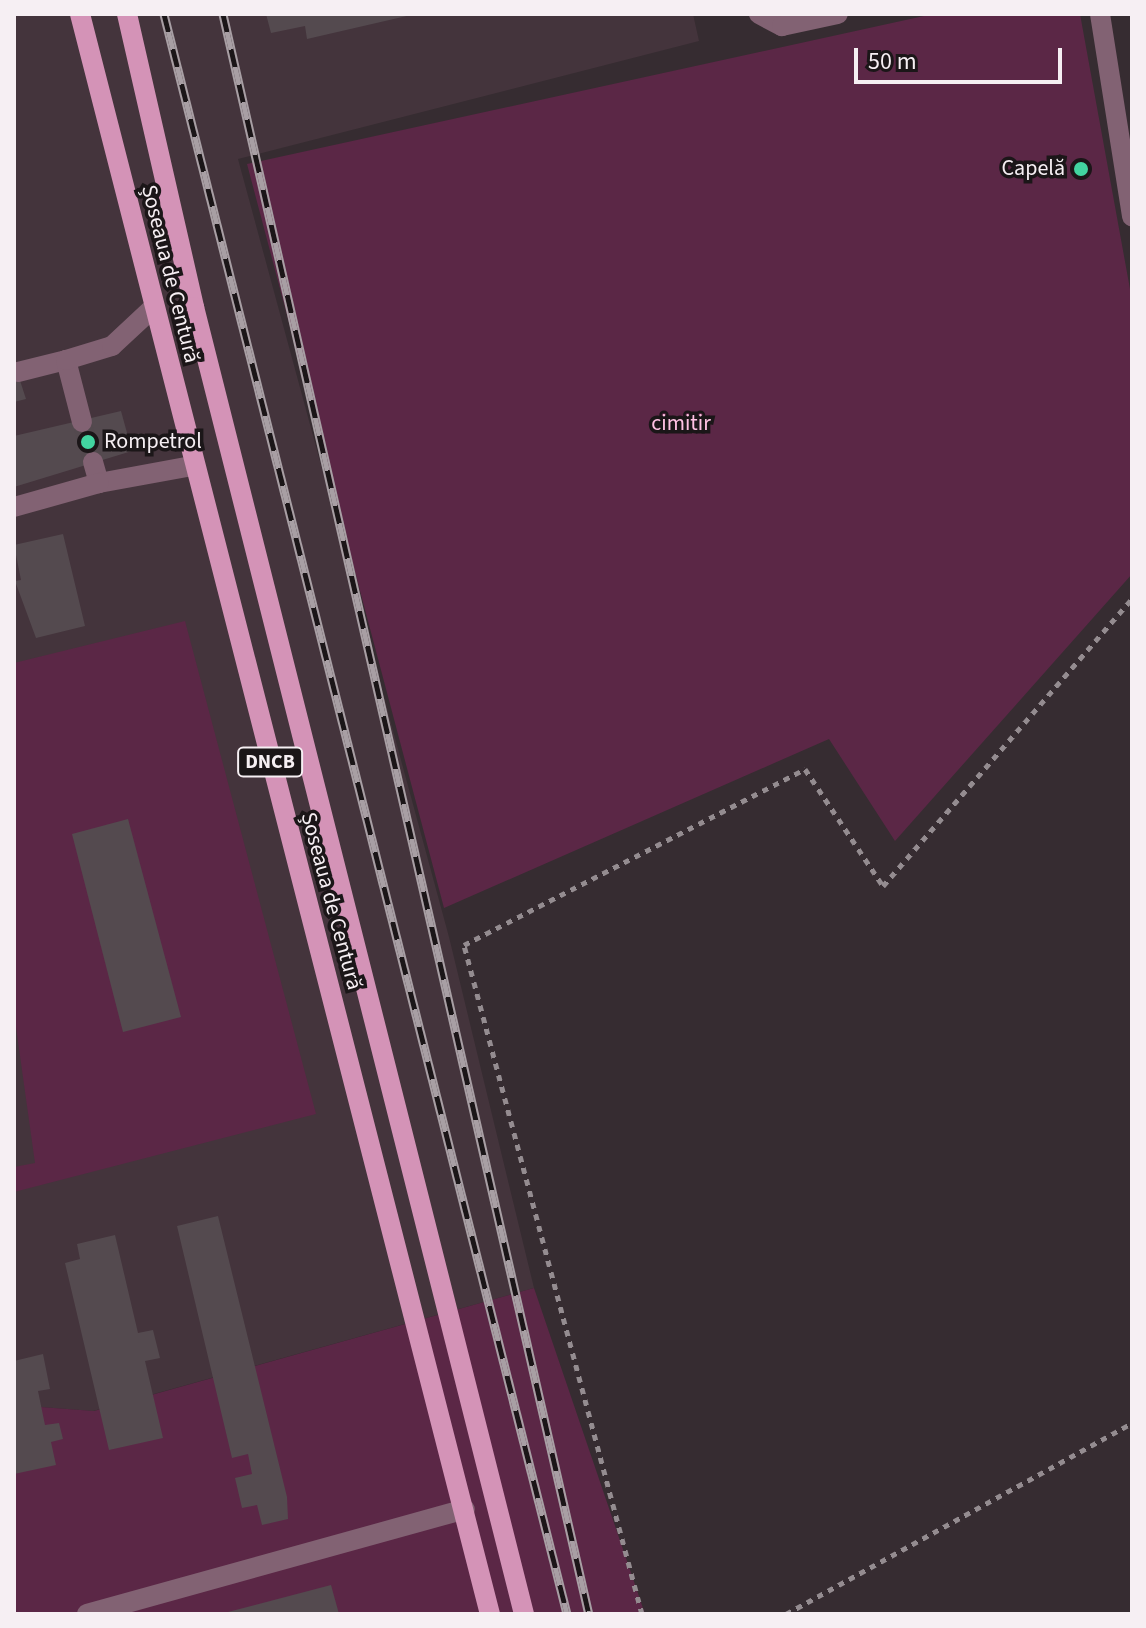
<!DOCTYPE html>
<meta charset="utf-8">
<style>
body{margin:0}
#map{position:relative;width:1146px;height:1628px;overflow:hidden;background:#362c31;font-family:"Source Sans 3",sans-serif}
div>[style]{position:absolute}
.built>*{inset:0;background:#44343c}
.green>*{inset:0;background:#5b2746}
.building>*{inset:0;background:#544a4f}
.minor-tunnel>*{height:20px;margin-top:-10px;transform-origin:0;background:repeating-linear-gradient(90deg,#53494e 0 20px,transparent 0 30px)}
.path>*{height:5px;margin-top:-2.5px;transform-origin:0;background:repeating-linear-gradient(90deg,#948c90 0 6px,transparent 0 12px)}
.minor>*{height:20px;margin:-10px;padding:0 10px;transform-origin:10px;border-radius:10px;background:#826273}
.major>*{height:20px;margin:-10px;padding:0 10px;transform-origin:10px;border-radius:10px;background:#d493b7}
.rail>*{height:9px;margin-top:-4.5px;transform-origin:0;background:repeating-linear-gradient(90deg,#1b1618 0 18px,#a89fa4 0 36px);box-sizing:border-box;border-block:2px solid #a89fa4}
.dots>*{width:22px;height:22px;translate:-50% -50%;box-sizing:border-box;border:4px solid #1b1618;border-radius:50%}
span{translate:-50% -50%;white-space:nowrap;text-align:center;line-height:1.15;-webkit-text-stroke:7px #1b1618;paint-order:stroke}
.shield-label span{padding:2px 6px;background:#1b1618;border:2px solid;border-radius:6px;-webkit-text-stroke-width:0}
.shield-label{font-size:20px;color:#f6eff3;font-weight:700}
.poi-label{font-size:22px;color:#f6eff3}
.right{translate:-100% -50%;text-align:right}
.left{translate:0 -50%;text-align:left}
.street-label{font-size:22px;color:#f6eff3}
.park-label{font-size:22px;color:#ffc1e3}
.frame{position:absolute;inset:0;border:16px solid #f6eff3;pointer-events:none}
.scale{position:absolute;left:854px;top:48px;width:208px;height:36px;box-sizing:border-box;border:4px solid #f6eff3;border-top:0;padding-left:10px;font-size:24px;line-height:28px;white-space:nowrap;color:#f6eff3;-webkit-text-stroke:6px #1b1618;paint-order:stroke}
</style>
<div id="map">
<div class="built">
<div style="clip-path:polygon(14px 14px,693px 14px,699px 41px,238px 159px,449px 937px,534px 1288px,93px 1411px,14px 1405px)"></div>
</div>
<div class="green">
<div style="clip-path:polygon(933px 14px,1080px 14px,1132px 300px,1132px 574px,895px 841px,829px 739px,444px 908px,247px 164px)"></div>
<div style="clip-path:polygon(185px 621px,316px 1114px,14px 1192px,14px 1167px,35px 1163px,14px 1013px,14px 663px)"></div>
<div style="clip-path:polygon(534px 1288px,645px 1614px,14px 1614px,14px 1405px,94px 1411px)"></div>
</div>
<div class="building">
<div style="clip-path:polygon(266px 14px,411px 14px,411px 15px,307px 39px,305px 26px,271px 33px)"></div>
<div style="clip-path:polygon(14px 362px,26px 399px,14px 402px)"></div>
<div style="clip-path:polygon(121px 411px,132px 451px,14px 487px,14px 436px)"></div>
<div style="clip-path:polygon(63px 534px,85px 626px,36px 638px,15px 581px,21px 580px,14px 545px)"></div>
<div style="clip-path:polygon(128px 819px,181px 1017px,123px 1032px,72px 834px)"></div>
<div style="clip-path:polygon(218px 1216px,287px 1497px,288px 1519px,262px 1525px,257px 1505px,242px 1508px,235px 1478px,252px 1474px,248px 1454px,232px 1458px,177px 1226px)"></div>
<div style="clip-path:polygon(115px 1235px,138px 1333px,153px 1330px,160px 1358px,145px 1361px,163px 1438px,109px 1450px,65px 1263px,80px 1259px,77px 1244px)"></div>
<div style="clip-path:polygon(43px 1354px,50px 1389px,38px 1391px,45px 1425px,59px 1423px,63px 1439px,51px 1442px,56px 1465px,14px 1474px,14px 1361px)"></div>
<div style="clip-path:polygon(331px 1585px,339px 1614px,225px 1614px,224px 1613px)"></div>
</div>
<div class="minor-tunnel">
<div style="left:82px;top:422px;width:41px;rotate:74.6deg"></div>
</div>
<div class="path">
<div style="left:642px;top:1614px;width:692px;rotate:-104.9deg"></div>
<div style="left:464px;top:945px;width:384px;rotate:-27.3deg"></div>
<div style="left:805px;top:769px;width:141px;rotate:56.3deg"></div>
<div style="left:883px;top:886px;width:380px;rotate:-49.1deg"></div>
<div style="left:786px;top:1614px;width:395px;rotate:-28.9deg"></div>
</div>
<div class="minor">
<div style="left:759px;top:14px;width:26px;rotate:28deg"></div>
<div style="left:782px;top:26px;width:57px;rotate:-12.1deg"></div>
<div style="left:1100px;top:14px;width:205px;rotate:81deg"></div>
<div style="left:18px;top:372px;width:49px;rotate:-14deg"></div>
<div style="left:82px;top:422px;width:64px;rotate:-104.5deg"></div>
<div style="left:66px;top:360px;width:48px;rotate:-16.9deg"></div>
<div style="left:112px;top:346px;width:57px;rotate:-42.9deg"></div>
<div style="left:93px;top:462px;width:22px;rotate:74deg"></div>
<div style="left:99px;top:483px;width:95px;rotate:-10.4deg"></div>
<div style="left:14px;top:507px;width:88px;rotate:-15.8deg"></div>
<div style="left:87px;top:1614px;width:392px;rotate:-15.5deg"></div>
</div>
<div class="major">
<div style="left:80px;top:14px;width:1652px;rotate:75.63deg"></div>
<div style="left:127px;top:14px;width:301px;rotate:77.1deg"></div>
<div style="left:194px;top:307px;width:1348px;rotate:75.83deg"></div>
</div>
<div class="rail">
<div style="left:164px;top:14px;width:1650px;rotate:75.86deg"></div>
<div style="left:223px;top:14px;width:1641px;rotate:77.12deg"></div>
</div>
<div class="dots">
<div style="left:1081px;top:169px;background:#42d4a0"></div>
<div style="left:88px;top:442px;background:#42d4a0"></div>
</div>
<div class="shield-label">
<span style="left:270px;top:762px">DNCB</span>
</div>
<div class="poi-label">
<span class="right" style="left:1065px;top:169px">Capelă</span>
<span class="left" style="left:104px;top:442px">Rompetrol</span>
</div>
<div class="street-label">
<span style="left:170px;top:274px;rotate:76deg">Șoseaua de Centură</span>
<span style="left:331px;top:901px;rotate:75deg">Șoseaua de Centură</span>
</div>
<div class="park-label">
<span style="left:681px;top:424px">cimitir</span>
</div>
<div class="frame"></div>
<div class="scale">50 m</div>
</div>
